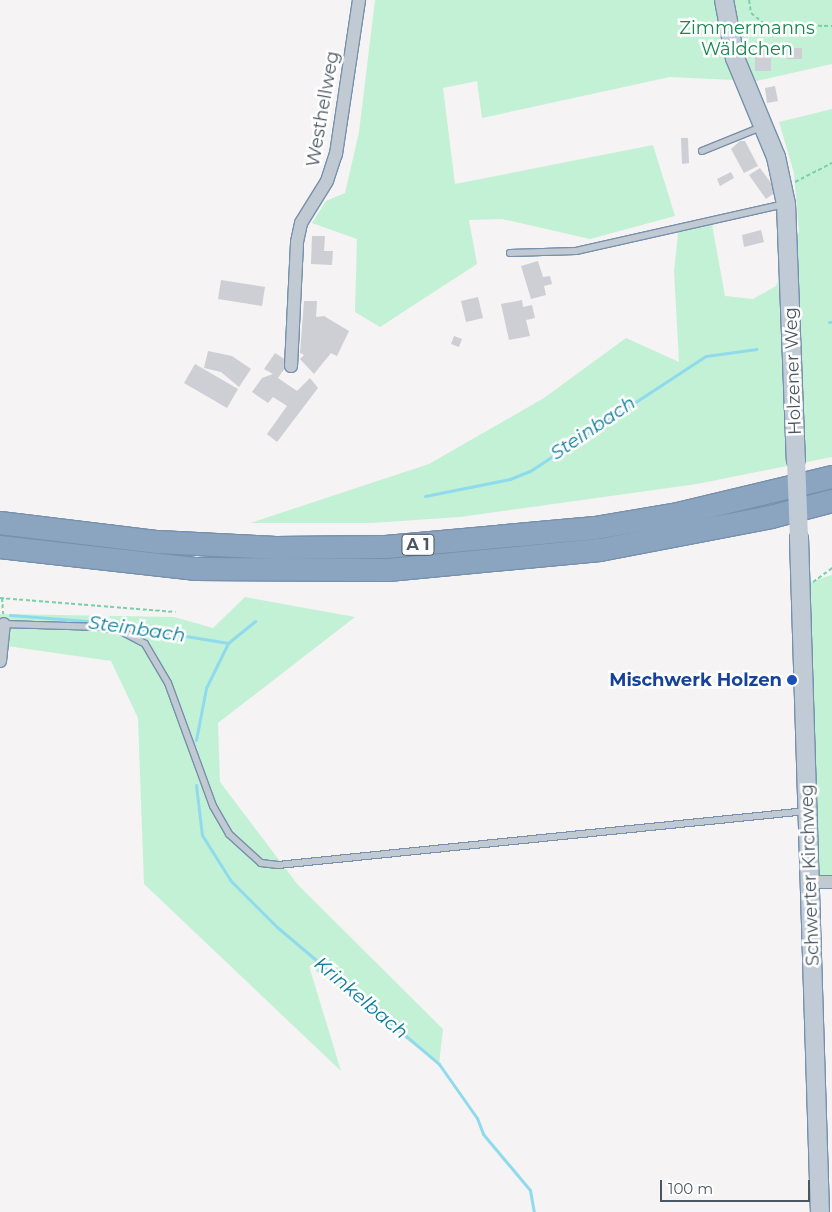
<!DOCTYPE html>
<meta charset="utf-8">
<style>
body{margin:0}
#map{position:relative;width:832px;height:1212px;overflow:hidden;background:#f5f3f3;font-family:Montserrat,sans-serif}
div>[style]{position:absolute}
.green>*{inset:0;background:#c3f1d5}
.stream>*{height:3px;margin:-1.5px;padding:0 1.5px;transform-origin:1.5px;border-radius:1.5px;background:#90daee}
.building>*{inset:0;background:#cdcfd5}
.path>*{height:2px;margin-top:-1px;transform-origin:0;background:repeating-linear-gradient(90deg,#7ad0a6 0 4px,transparent 0 6.5px)}
.roads{filter:drop-shadow(1px 0 #7690ad) drop-shadow(-1px 0 #7690ad) drop-shadow(0 1px #7690ad) drop-shadow(0 -1px #7690ad)}
.lane>*{height:6px;margin:-3px;padding:0 3px;transform-origin:3px;border-radius:3px;background:#c1cad2}
.street>*{height:12px;margin:-6px;padding:0 6px;transform-origin:6px;border-radius:6px;background:#c1cad2}
.secondary>*{height:18px;margin:-9px;padding:0 9px;transform-origin:9px;border-radius:9px;background:#c1cbd6}
.highway>*{height:22px;margin:-11px;padding:0 11px;transform-origin:11px;border-radius:11px;background:#8ba5c1}
.secondary-bridge>*{height:18px;margin:-9px;padding:0 9px;transform-origin:9px;border-radius:9px;background:#c1cbd6}
.dots>*{width:14px;height:14px;translate:-50% -50%;box-sizing:border-box;border:2px solid #fff;border-radius:50%}
span{translate:-50% -50%;white-space:nowrap;text-align:center;line-height:1.15;-webkit-text-stroke:5px #fff;paint-order:stroke}
.shield-label span{padding:1px 4px;background:#fff;border:1px solid;border-radius:4px;-webkit-text-stroke-width:0}
.shield-label{font-size:16px;color:#4a5661;font-weight:700}
.park-label{font-size:18px;color:#17864f}
.street-label{font-size:18px;color:#4a5661}
.transit-label{font-size:18px;color:#164399;font-weight:700}
.right{translate:-100% -50%;text-align:right}
.water-label{font-size:19px;color:#0c7c9b;font-style:italic}
.scale{position:absolute;left:660px;top:1180px;width:150px;height:22px;box-sizing:border-box;border:2px solid #4a5661;border-top:0;padding-left:6px;font-size:15px;line-height:18px;white-space:nowrap;color:#4a5661;-webkit-text-stroke:4px #fff;paint-order:stroke}
</style>
<div id="map">
<div class="green">
<div style="clip-path:polygon(375px 0,832px 0,832px 64px,756px 81px,670px 77px,482px 118px,477px 81px,443px 88px,455px 184px,653px 145px,675px 216px,590px 239px,502px 219px,469px 220px,477px 264px,380px 327px,355px 312px,357px 239px,312px 223px,326px 201px,345px 193px,359px 132px)"></div>
<div style="clip-path:polygon(832px 109px,832px 457px,697px 484px,460px 517px,371px 523px,250px 523px,429px 464px,544px 398px,626px 338px,679px 362px,674px 271px,679px 225px,711px 219px,725px 296px,753px 299px,776px 286px,799px 232px,794px 173px,779px 122px)"></div>
<div style="clip-path:polygon(832px 575px,832px 882px,810px 882px,801px 585px)"></div>
<div style="clip-path:polygon(245px 597px,355px 617px,218px 723px,220px 782px,298px 885px,443px 1029px,439px 1064px,309px 966px,341px 1071px,144px 884px,138px 718px,111px 661px,0 645px,0 614px,174px 617px,213px 628px)"></div>
</div>
<div class="stream">
<div style="left:829px;top:322px;width:3px"></div>
<div style="left:425px;top:496px;width:87px;rotate:-11.3deg"></div>
<div style="left:510px;top:479px;width:22px;rotate:-22deg"></div>
<div style="left:530px;top:471px;width:210px;rotate:-33.2deg"></div>
<div style="left:706px;top:356px;width:51px;rotate:-7.8deg"></div>
<div style="left:10px;top:615px;width:90px;rotate:4.4deg"></div>
<div style="left:100px;top:622px;width:130px;rotate:9.3deg"></div>
<div style="left:228px;top:643px;width:35px;rotate:-39deg"></div>
<div style="left:196px;top:740px;width:53px;rotate:-79.1deg"></div>
<div style="left:206px;top:688px;width:50px;rotate:-63.9deg"></div>
<div style="left:196px;top:785px;width:50px;rotate:83.2deg"></div>
<div style="left:202px;top:835px;width:54px;rotate:57.8deg"></div>
<div style="left:231px;top:881px;width:65px;rotate:45deg"></div>
<div style="left:277px;top:927px;width:212px;rotate:40.2deg"></div>
<div style="left:439px;top:1064px;width:66px;rotate:54.9deg"></div>
<div style="left:477px;top:1118px;width:17px;rotate:69deg"></div>
<div style="left:483px;top:1134px;width:73px;rotate:50deg"></div>
<div style="left:530px;top:1190px;width:22px;rotate:80deg"></div>
</div>
<div class="building">
<div style="clip-path:polygon(755px 46px,771px 46px,771px 71px,755px 71px)"></div>
<div style="clip-path:polygon(787px 48px,802px 48px,802px 59px,787px 59px)"></div>
<div style="clip-path:polygon(775px 86px,778px 101px,767px 103px,765px 88px)"></div>
<div style="clip-path:polygon(681px 138px,688px 138px,689px 163px,682px 164px)"></div>
<div style="clip-path:polygon(740px 141px,745px 141px,758px 166px,744px 173px,731px 149px)"></div>
<div style="clip-path:polygon(760px 168px,777px 191px,766px 199px,749px 175px)"></div>
<div style="clip-path:polygon(731px 172px,734px 178px,720px 186px,717px 179px)"></div>
<div style="clip-path:polygon(761px 230px,764px 242px,744px 247px,742px 235px)"></div>
<div style="clip-path:polygon(312px 236px,325px 236px,324px 251px,333px 251px,332px 265px,311px 264px)"></div>
<div style="clip-path:polygon(538px 261px,543px 277px,550px 276px,552px 284px,544px 286px,546px 295px,531px 299px,521px 266px)"></div>
<div style="clip-path:polygon(221px 280px,265px 287px,262px 306px,218px 299px)"></div>
<div style="clip-path:polygon(478px 297px,483px 318px,466px 322px,461px 301px)"></div>
<div style="clip-path:polygon(522px 300px,523px 307px,532px 305px,535px 318px,526px 320px,530px 336px,509px 340px,501px 304px)"></div>
<div style="clip-path:polygon(304px 301px,317px 301px,316px 317px,324px 316px,349px 331px,337px 356px,331px 353px,314px 374px,300px 359px,304px 355px,300px 353px)"></div>
<div style="clip-path:polygon(454px 336px,462px 339px,459px 347px,451px 344px)"></div>
<div style="clip-path:polygon(208px 351px,232px 356px,251px 369px,239px 387px,221px 372px,204px 368px)"></div>
<div style="clip-path:polygon(275px 353px,289px 362px,278px 378px,297px 391px,310px 378px,318px 388px,277px 442px,267px 434px,287px 406px,273px 397px,268px 403px,252px 392px,262px 378px,273px 374px,264px 369px)"></div>
<div style="clip-path:polygon(195px 364px,238px 389px,227px 408px,184px 383px)"></div>
</div>
<div class="path">
<div style="left:749px;top:0;width:13px;rotate:81deg"></div>
<div style="left:751px;top:13px;width:19px;rotate:39deg"></div>
<div style="left:766px;top:25px;width:66px;rotate:0.9deg"></div>
<div style="left:795px;top:182px;width:42px;rotate:-27.2deg"></div>
<div style="left:813px;top:582px;width:24px;rotate:-36deg"></div>
<div style="left:0;top:598px;width:176px;rotate:4.6deg"></div>
<div style="left:2px;top:598px;width:16px;rotate:86deg"></div>
</div>
<div class="roads">
<div class="lane">
<div style="left:702px;top:151px;width:64px;rotate:-22.1deg"></div>
<div style="left:510px;top:253px;width:66px;rotate:-1.7deg"></div>
<div style="left:576px;top:251px;width:214px;rotate:-12.7deg"></div>
<div style="left:3px;top:624px;width:98px;rotate:1.8deg"></div>
<div style="left:101px;top:627px;width:20px;rotate:11deg"></div>
<div style="left:121px;top:631px;width:27px;rotate:28deg"></div>
<div style="left:145px;top:644px;width:45px;rotate:59.5deg"></div>
<div style="left:168px;top:683px;width:131px;rotate:69.9deg"></div>
<div style="left:213px;top:806px;width:32px;rotate:60deg"></div>
<div style="left:229px;top:834px;width:43px;rotate:42.2deg"></div>
<div style="left:261px;top:863px;width:17px;rotate:7deg"></div>
<div style="left:278px;top:865px;width:532px;rotate:-5.83deg"></div>
</div>
<div class="street">
<div style="left:291px;top:366px;width:124px;rotate:-87.2deg"></div>
<div style="left:297px;top:242px;width:19px;rotate:-78deg"></div>
<div style="left:301px;top:223px;width:49px;rotate:-58.2deg"></div>
<div style="left:327px;top:181px;width:28px;rotate:-72deg"></div>
<div style="left:336px;top:154px;width:156px;rotate:-81.5deg"></div>
<div style="left:0;top:661px;width:37px;rotate:-84deg"></div>
<div style="left:810px;top:882px;width:22px"></div>
</div>
<div class="secondary">
<div style="left:724px;top:0;width:59px;rotate:79.3deg"></div>
<div style="left:735px;top:58px;width:107px;rotate:67.5deg"></div>
<div style="left:776px;top:157px;width:48px;rotate:78deg"></div>
<div style="left:786px;top:204px;width:256px;rotate:87.8deg"></div>
<div style="left:799px;top:538px;width:674px;rotate:88.22deg"></div>
</div>
<div class="highway">
<div style="left:0;top:523px;width:159px;rotate:6.9deg"></div>
<div style="left:158px;top:542px;width:118px;rotate:2.9deg"></div>
<div style="left:276px;top:548px;width:110px;rotate:-0.5deg"></div>
<div style="left:386px;top:547px;width:210px;rotate:-5.2deg"></div>
<div style="left:595px;top:528px;width:84px;rotate:-9.6deg"></div>
<div style="left:678px;top:514px;width:158px;rotate:-13.5deg"></div>
<div style="left:0;top:547px;width:196px;rotate:6.4deg"></div>
<div style="left:195px;top:569px;width:193px;rotate:0.3deg"></div>
<div style="left:388px;top:570px;width:213px;rotate:-5.4deg"></div>
<div style="left:600px;top:550px;width:174px;rotate:-10.9deg"></div>
<div style="left:771px;top:517px;width:63px;rotate:-14.7deg"></div>
</div>
</div>
<div class="secondary-bridge">
<div style="left:796px;top:460px;width:78px;rotate:87.8deg"></div>
</div>
<div class="dots">
<div style="left:792px;top:680px;background:#1a4fb4"></div>
</div>
<div class="shield-label">
<span style="left:418px;top:545px">A 1</span>
</div>
<div class="park-label">
<span style="left:747px;top:39px">Zimmermanns<br>Wäldchen</span>
</div>
<div class="street-label">
<span style="left:323px;top:109px;rotate:-80deg">Westhellweg</span>
<span style="left:793px;top:371px;rotate:-92deg">Holzener Weg</span>
<span style="left:810px;top:875px;rotate:-92deg">Schwerter Kirchweg</span>
</div>
<div class="transit-label">
<span class="right" style="left:782px;top:680px">Mischwerk Holzen</span>
</div>
<div class="water-label">
<span style="left:593px;top:428px;rotate:-34deg">Steinbach</span>
<span style="left:137px;top:629px;rotate:8deg">Steinbach</span>
<span style="left:361px;top:998px;rotate:40deg">Krinkelbach</span>
</div>
<div class="scale">100 m</div>
</div>
